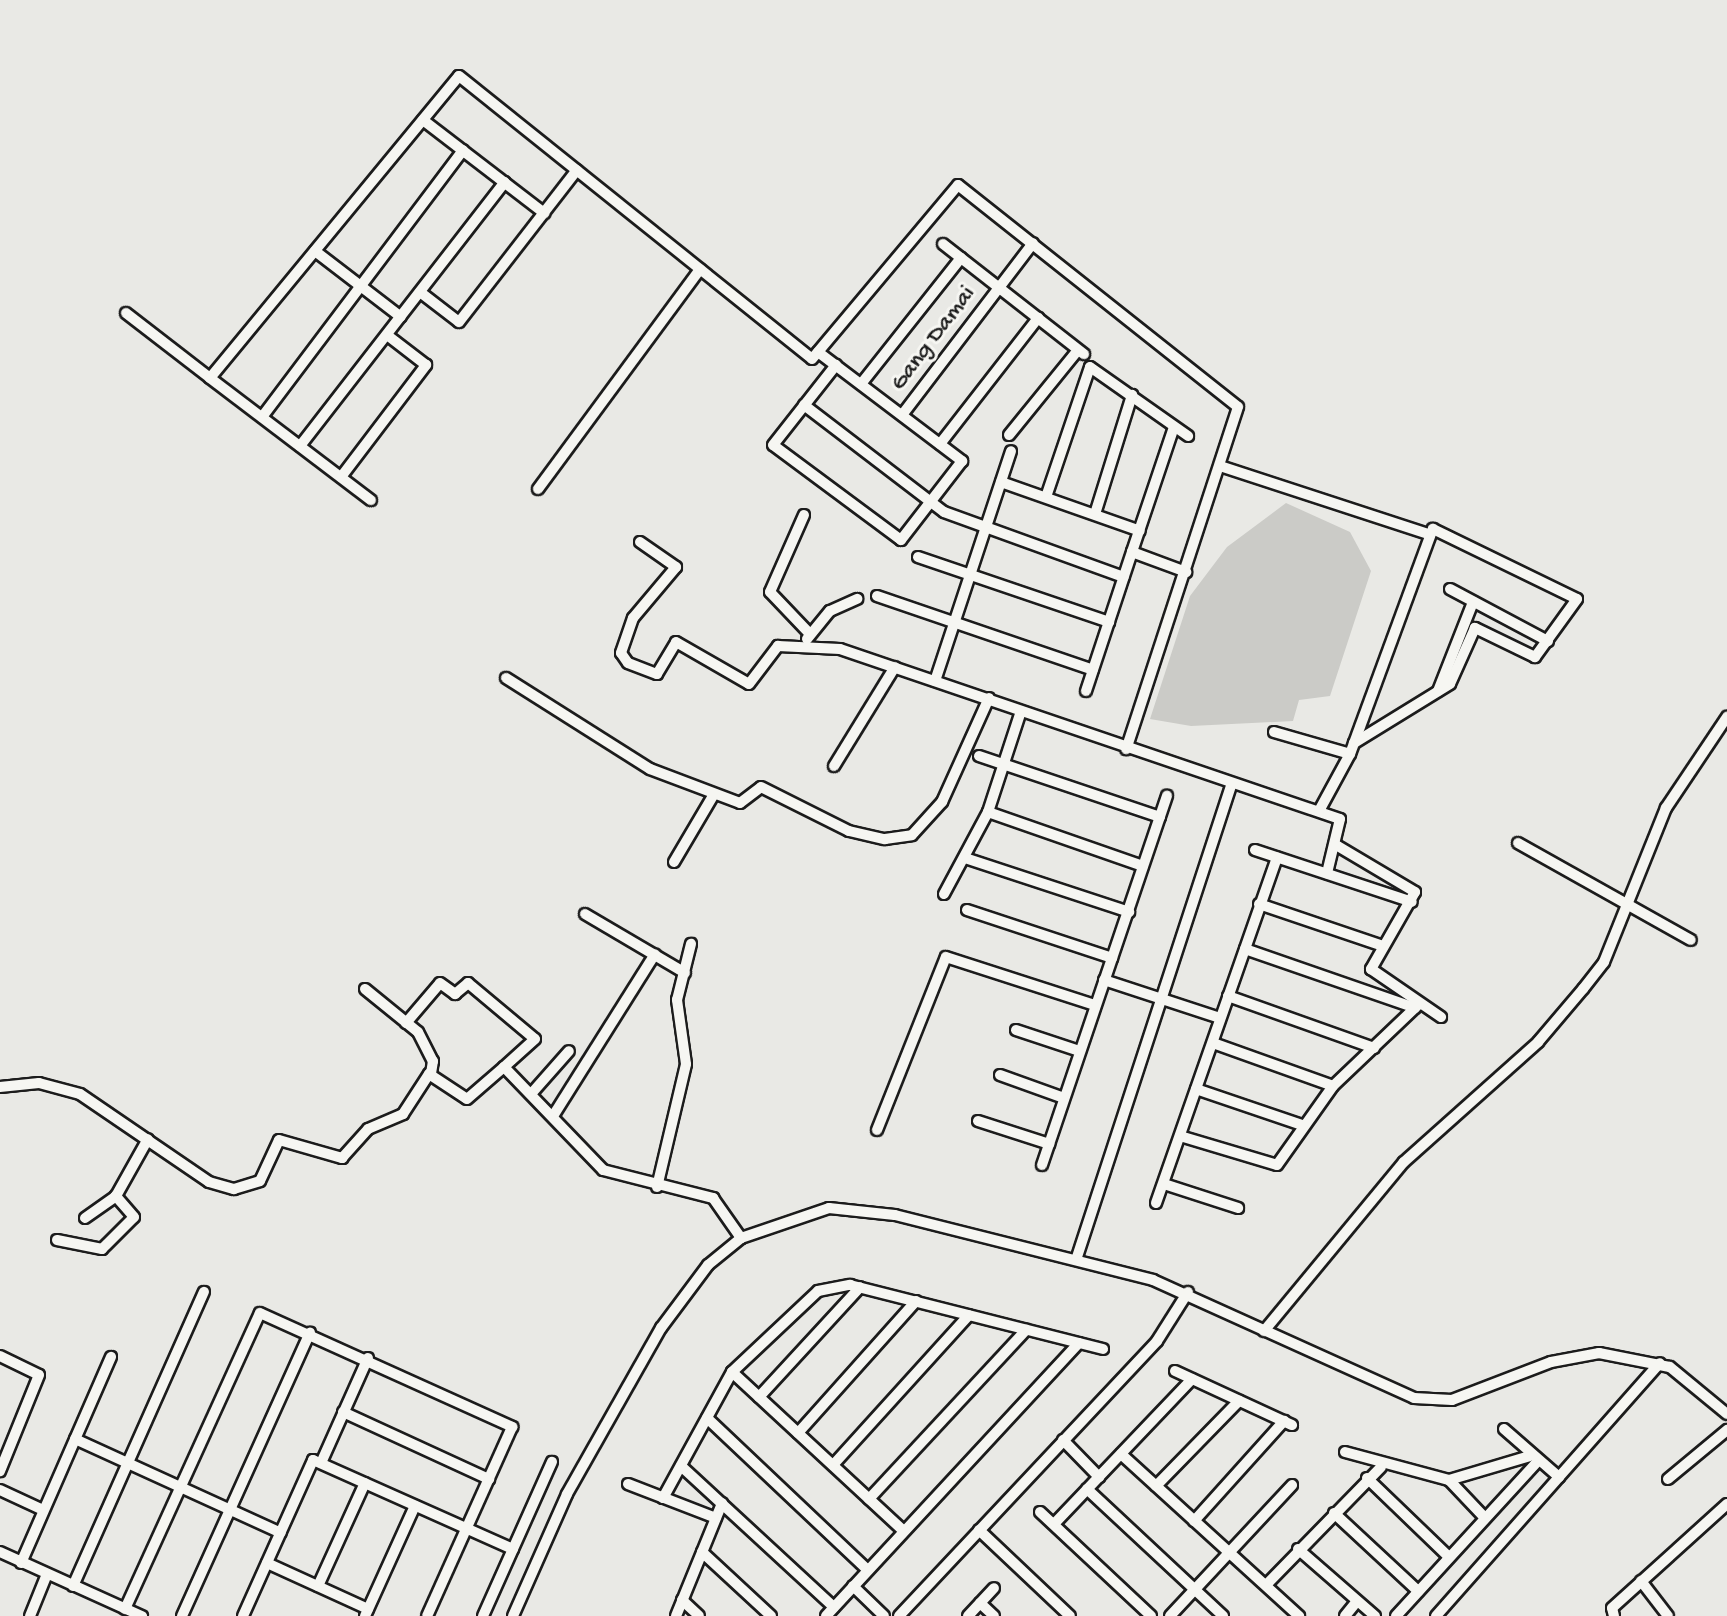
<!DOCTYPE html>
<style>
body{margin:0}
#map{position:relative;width:1727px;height:1616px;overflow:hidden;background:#e9e9e5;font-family:"Gochi Hand",sans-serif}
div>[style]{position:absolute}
.green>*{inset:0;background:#cbcbc7}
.roads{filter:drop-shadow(2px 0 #1c1c1c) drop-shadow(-2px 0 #1c1c1c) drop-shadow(0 2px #1c1c1c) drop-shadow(0 -2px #1c1c1c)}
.minor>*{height:10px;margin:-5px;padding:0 5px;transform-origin:5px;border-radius:5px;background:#f6f6f2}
span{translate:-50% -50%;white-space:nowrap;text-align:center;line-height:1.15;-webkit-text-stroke:6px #f6f6f2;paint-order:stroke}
.street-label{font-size:24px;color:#1c1c1c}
</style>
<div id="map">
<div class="green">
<div style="clip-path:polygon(1286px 503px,1350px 532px,1371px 571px,1330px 696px,1299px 700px,1293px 721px,1191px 726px,1150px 719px,1190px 596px,1227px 547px)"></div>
</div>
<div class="roads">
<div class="minor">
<div style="left:423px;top:120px;width:153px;rotate:37.5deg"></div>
<div style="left:943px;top:244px;width:179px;rotate:38deg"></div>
<div style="left:315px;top:251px;width:108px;rotate:37.5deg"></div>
<div style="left:420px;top:292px;width:49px;rotate:37.6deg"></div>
<div style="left:459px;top:322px;width:192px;rotate:-52.2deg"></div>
<div style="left:126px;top:313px;width:106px;rotate:37.7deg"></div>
<div style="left:210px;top:378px;width:391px;rotate:-50.5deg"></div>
<div style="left:459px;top:76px;width:452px;rotate:38.7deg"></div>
<div style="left:812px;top:359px;width:227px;rotate:-50deg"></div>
<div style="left:958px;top:185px;width:357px;rotate:38.4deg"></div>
<div style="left:1238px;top:407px;width:360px;rotate:108.1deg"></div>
<div style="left:818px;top:352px;width:181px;rotate:37.1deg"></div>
<div style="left:962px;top:461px;width:100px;rotate:127.7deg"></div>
<div style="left:901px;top:540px;width:159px;rotate:-143.4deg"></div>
<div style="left:773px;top:445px;width:102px;rotate:-51.8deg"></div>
<div style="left:210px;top:378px;width:202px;rotate:37.2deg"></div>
<div style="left:861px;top:384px;width:161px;rotate:-51.6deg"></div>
<div style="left:804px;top:405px;width:176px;rotate:37.4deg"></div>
<div style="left:944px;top:512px;width:191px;rotate:19.9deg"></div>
<div style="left:902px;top:415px;width:216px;rotate:-52.7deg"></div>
<div style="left:262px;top:417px;width:334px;rotate:-53deg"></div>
<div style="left:1174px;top:427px;width:132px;rotate:108.6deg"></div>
<div style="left:1132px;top:552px;width:58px;rotate:20.3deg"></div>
<div style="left:1009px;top:435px;width:109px;rotate:-50.9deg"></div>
<div style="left:940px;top:444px;width:160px;rotate:-52.1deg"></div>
<div style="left:300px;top:446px;width:334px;rotate:-52.2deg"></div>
<div style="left:1220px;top:466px;width:219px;rotate:18.1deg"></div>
<div style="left:341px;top:477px;width:141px;rotate:-52.8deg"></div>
<div style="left:426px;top:365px;width:49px;rotate:-142.4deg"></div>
<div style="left:1001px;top:482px;width:147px;rotate:19.4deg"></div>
<div style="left:538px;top:489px;width:273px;rotate:-53.6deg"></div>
<div style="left:1046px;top:497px;width:137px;rotate:-71.3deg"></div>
<div style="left:1090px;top:367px;width:120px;rotate:35.1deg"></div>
<div style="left:1095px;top:514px;width:125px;rotate:-72.7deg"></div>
<div style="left:804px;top:515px;width:84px;rotate:113.8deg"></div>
<div style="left:770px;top:592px;width:58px;rotate:46.4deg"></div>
<div style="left:640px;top:542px;width:44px;rotate:34.8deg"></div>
<div style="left:676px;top:567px;width:67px;rotate:130.1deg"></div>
<div style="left:633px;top:618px;width:37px;rotate:109deg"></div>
<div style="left:621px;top:653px;width:12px;rotate:55deg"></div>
<div style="left:628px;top:663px;width:31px;rotate:21deg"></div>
<div style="left:657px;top:674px;width:37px;rotate:-59deg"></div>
<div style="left:676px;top:642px;width:84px;rotate:29.9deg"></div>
<div style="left:749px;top:684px;width:48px;rotate:-52.7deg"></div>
<div style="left:778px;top:646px;width:62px;rotate:2.8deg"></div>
<div style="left:840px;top:649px;width:528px;rotate:18.78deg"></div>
<div style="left:1340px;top:819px;width:56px;rotate:103.5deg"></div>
<div style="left:918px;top:557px;width:202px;rotate:18.8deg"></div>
<div style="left:1450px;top:589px;width:111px;rotate:28deg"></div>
<div style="left:877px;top:596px;width:228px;rotate:18.9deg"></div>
<div style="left:807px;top:639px;width:36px;rotate:-51deg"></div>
<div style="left:830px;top:611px;width:30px;rotate:-24deg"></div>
<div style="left:506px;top:678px;width:170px;rotate:32.3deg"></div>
<div style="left:650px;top:769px;width:96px;rotate:20.7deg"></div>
<div style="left:740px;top:803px;width:26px;rotate:-37deg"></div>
<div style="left:761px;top:787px;width:98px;rotate:26.6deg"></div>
<div style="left:849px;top:831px;width:37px;rotate:13deg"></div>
<div style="left:885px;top:839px;width:27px;rotate:-8deg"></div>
<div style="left:912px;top:835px;width:45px;rotate:-47.7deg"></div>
<div style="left:942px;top:802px;width:114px;rotate:-65.7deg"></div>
<div style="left:935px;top:681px;width:242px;rotate:-71.7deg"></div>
<div style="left:1086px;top:691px;width:146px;rotate:-71.7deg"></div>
<div style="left:1438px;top:691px;width:96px;rotate:-68.5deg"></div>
<div style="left:1274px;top:732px;width:79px;rotate:16.1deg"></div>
<div style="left:1350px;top:754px;width:240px;rotate:-69.8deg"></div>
<div style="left:1433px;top:529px;width:160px;rotate:25.9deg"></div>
<div style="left:1577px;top:599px;width:72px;rotate:125.9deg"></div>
<div style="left:1535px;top:657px;width:67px;rotate:-154.2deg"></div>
<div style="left:1475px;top:628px;width:61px;rotate:114.1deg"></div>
<div style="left:1450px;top:684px;width:113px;rotate:148.4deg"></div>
<div style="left:979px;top:756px;width:191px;rotate:18.6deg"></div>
<div style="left:834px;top:766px;width:116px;rotate:-58.4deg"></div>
<div style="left:1319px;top:811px;width:65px;rotate:-61.5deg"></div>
<div style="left:988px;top:812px;width:164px;rotate:19.2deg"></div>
<div style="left:1518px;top:843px;width:198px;rotate:29.3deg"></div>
<div style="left:1336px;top:845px;width:92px;rotate:30.7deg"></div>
<div style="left:1415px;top:892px;width:89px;rotate:119.7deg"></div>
<div style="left:1371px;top:969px;width:85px;rotate:34.4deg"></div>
<div style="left:1255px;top:850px;width:165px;rotate:18.3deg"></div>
<div style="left:965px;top:858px;width:173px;rotate:18.2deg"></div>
<div style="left:674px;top:862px;width:79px;rotate:-59.5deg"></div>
<div style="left:944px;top:894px;width:93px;rotate:-61.8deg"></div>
<div style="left:988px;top:812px;width:106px;rotate:-71.9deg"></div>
<div style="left:1259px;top:904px;width:131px;rotate:18.7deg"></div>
<div style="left:967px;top:910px;width:153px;rotate:18.3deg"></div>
<div style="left:585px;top:914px;width:116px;rotate:30.5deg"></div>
<div style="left:1245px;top:949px;width:180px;rotate:19.1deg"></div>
<div style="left:1104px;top:980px;width:122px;rotate:18.1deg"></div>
<div style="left:365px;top:989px;width:68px;rotate:39.1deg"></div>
<div style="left:418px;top:1032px;width:33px;rotate:63deg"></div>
<div style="left:433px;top:1061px;width:13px;rotate:99deg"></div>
<div style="left:1228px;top:996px;width:155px;rotate:19.6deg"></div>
<div style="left:406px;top:1023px;width:52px;rotate:-49.6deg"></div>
<div style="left:440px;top:983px;width:19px;rotate:36deg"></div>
<div style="left:455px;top:994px;width:17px;rotate:-40deg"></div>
<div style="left:468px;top:983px;width:87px;rotate:39.9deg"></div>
<div style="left:535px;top:1039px;width:42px;rotate:137.9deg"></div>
<div style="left:1016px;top:1030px;width:66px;rotate:18.4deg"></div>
<div style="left:1213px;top:1043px;width:127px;rotate:19.7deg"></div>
<div style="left:1000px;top:1075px;width:68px;rotate:19.8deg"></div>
<div style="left:0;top:1087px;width:39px;rotate:-6deg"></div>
<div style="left:39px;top:1083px;width:42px;rotate:15deg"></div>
<div style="left:80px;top:1094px;width:156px;rotate:34.3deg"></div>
<div style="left:209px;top:1182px;width:26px;rotate:16deg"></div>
<div style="left:234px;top:1189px;width:27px;rotate:-17deg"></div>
<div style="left:260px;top:1181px;width:45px;rotate:-65.1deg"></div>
<div style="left:279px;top:1140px;width:66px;rotate:15.9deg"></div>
<div style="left:342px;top:1158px;width:39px;rotate:-48deg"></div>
<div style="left:368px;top:1129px;width:38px;rotate:-23deg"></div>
<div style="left:403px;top:1114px;width:48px;rotate:-57deg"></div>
<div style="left:429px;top:1074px;width:45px;rotate:33.3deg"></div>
<div style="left:467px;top:1099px;width:49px;rotate:-40.9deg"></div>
<div style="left:504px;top:1067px;width:143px;rotate:46.1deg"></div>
<div style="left:603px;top:1170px;width:114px;rotate:14.3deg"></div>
<div style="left:713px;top:1198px;width:49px;rotate:55deg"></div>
<div style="left:1196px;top:1089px;width:112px;rotate:18.8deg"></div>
<div style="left:531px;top:1094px;width:57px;rotate:-48.5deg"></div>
<div style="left:553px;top:1116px;width:191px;rotate:-57.8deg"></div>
<div style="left:978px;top:1121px;width:75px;rotate:17.9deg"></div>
<div style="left:877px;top:1130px;width:186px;rotate:-68.3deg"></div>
<div style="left:946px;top:957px;width:157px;rotate:17.9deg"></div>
<div style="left:1180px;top:1136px;width:101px;rotate:16.6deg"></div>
<div style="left:1277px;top:1165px;width:97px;rotate:-54.7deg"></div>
<div style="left:1333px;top:1086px;width:119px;rotate:-43.6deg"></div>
<div style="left:1042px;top:1165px;width:390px;rotate:-71.3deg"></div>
<div style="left:1164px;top:1184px;width:78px;rotate:18deg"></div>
<div style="left:657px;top:1187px;width:126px;rotate:-76.7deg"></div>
<div style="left:686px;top:1064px;width:65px;rotate:-98deg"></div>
<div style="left:677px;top:1000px;width:58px;rotate:-76deg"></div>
<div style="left:1156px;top:1203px;width:366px;rotate:-70.7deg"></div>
<div style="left:85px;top:1218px;width:38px;rotate:-35deg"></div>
<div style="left:116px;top:1196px;width:65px;rotate:-60.7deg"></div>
<div style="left:57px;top:1240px;width:46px;rotate:11.3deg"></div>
<div style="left:102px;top:1249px;width:45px;rotate:-45deg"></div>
<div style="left:134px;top:1217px;width:28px;rotate:-131deg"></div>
<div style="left:1076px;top:1260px;width:500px;rotate:-71.9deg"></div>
<div style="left:1264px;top:1331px;width:219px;rotate:-50.4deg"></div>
<div style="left:1404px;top:1162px;width:180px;rotate:-41.8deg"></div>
<div style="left:1538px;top:1042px;width:70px;rotate:-49.7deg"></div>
<div style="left:1583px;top:989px;width:34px;rotate:-52deg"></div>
<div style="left:1604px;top:962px;width:166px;rotate:-68.1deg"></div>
<div style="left:1666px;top:808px;width:110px;rotate:-56.2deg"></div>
<div style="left:0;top:1356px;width:43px;rotate:26deg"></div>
<div style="left:39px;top:1375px;width:104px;rotate:112.1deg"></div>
<div style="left:1175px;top:1371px;width:129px;rotate:24.8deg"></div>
<div style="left:732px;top:1372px;width:234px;rotate:42.8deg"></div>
<div style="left:759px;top:1397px;width:149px;rotate:-47.4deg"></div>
<div style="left:343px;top:1412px;width:161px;rotate:24.7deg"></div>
<div style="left:707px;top:1418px;width:221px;rotate:43.4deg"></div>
<div style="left:1504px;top:1429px;width:73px;rotate:41.1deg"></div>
<div style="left:1559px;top:1477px;width:152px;rotate:-48.5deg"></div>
<div style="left:798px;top:1433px;width:177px;rotate:-48.2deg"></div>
<div style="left:75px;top:1439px;width:226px;rotate:24.5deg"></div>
<div style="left:1063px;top:1440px;width:52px;rotate:45.8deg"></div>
<div style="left:1345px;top:1452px;width:108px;rotate:15.1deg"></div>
<div style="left:1449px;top:1480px;width:84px;rotate:-16.5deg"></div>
<div style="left:1121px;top:1454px;width:241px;rotate:42.3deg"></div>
<div style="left:321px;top:1463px;width:115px;rotate:-65.9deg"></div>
<div style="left:833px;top:1465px;width:202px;rotate:-47.8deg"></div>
<div style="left:681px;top:1466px;width:208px;rotate:42.7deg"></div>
<div style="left:1367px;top:1478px;width:114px;rotate:43.9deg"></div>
<div style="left:1668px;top:1479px;width:77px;rotate:-39.7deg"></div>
<div style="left:1449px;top:1480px;width:52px;rotate:46.5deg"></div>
<div style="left:628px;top:1484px;width:94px;rotate:21.1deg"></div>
<div style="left:1156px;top:1486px;width:119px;rotate:-45.7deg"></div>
<div style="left:1087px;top:1489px;width:186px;rotate:43deg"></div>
<div style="left:0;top:1490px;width:47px;rotate:24.9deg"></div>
<div style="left:663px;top:1498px;width:144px;rotate:-61.3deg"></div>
<div style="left:732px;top:1372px;width:118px;rotate:-43.3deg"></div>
<div style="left:818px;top:1291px;width:33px;rotate:-11deg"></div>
<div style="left:850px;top:1285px;width:261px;rotate:14.2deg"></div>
<div style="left:869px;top:1499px;width:231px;rotate:-47.1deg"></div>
<div style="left:1040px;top:1512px;width:152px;rotate:43.1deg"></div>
<div style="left:1334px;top:1513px;width:115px;rotate:42.9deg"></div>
<div style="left:1194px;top:1521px;width:135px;rotate:-48deg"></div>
<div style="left:1054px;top:1524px;width:200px;rotate:-46.4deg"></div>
<div style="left:979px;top:1530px;width:125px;rotate:43.4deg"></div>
<div style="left:1298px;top:1549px;width:102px;rotate:41deg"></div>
<div style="left:0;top:1552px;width:156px;rotate:24.3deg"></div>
<div style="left:702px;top:1552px;width:94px;rotate:42.8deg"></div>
<div style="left:21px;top:1563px;width:225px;rotate:-66.4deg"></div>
<div style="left:267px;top:1563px;width:111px;rotate:24.5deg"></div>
<div style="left:1641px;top:1581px;width:44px;rotate:52.4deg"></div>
<div style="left:1267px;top:1584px;width:163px;rotate:-45.7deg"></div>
<div style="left:73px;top:1586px;width:322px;rotate:-66deg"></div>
<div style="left:318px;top:1586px;width:113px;rotate:-65.5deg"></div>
<div style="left:853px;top:1586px;width:43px;rotate:44.1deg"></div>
<div style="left:682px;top:1600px;width:23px;rotate:43deg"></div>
<div style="left:980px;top:1603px;width:19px;rotate:43deg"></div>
<div style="left:125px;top:1609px;width:325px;rotate:-65.5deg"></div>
<div style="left:260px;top:1313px;width:277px;rotate:24.3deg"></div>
<div style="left:512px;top:1427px;width:207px;rotate:114.2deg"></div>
<div style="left:30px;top:1616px;width:45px;rotate:-68deg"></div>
<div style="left:182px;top:1616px;width:311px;rotate:-65.7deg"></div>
<div style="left:243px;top:1616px;width:171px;rotate:-65.8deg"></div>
<div style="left:313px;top:1460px;width:219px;rotate:24deg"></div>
<div style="left:365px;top:1616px;width:121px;rotate:-65.6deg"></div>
<div style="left:483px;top:1616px;width:169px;rotate:-65.9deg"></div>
<div style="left:513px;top:1616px;width:133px;rotate:-66.1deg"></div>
<div style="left:567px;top:1494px;width:191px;rotate:-60.5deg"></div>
<div style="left:661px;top:1328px;width:79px;rotate:-53.3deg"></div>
<div style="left:708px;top:1265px;width:43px;rotate:-39.3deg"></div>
<div style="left:741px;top:1238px;width:93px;rotate:-18.8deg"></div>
<div style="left:829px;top:1208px;width:66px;rotate:6.1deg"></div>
<div style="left:895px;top:1215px;width:266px;rotate:14.1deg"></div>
<div style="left:1153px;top:1280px;width:286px;rotate:24.3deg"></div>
<div style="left:1414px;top:1398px;width:38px;rotate:3deg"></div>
<div style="left:1452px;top:1400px;width:106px;rotate:-21deg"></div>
<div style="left:1551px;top:1362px;width:49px;rotate:-10.6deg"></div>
<div style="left:1599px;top:1353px;width:72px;rotate:11.2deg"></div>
<div style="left:1670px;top:1367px;width:74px;rotate:39.5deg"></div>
<div style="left:676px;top:1616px;width:122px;rotate:-67.8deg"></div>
<div style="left:826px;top:1616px;width:372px;rotate:-47.2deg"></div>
<div style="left:899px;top:1616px;width:377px;rotate:-46.8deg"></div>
<div style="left:1157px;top:1341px;width:58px;rotate:-57.7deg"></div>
<div style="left:968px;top:1616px;width:38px;rotate:-47deg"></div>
<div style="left:1170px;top:1616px;width:179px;rotate:-47deg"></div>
<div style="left:1345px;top:1616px;width:19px;rotate:-51deg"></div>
<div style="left:1396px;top:1616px;width:209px;rotate:-47.5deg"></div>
<div style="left:1436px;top:1616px;width:186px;rotate:-48.5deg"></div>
<div style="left:1614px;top:1616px;width:8px;rotate:-104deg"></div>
<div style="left:1612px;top:1608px;width:155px;rotate:-42.1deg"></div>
</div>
</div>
<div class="street-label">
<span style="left:934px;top:339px;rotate:-53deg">Gang Damai</span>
</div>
</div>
